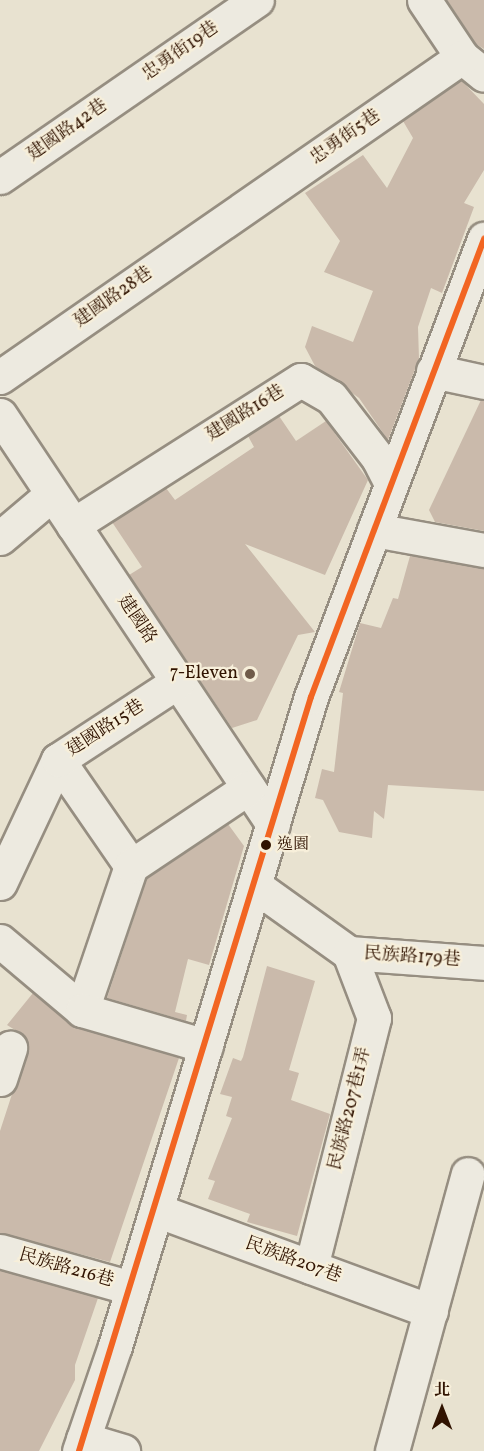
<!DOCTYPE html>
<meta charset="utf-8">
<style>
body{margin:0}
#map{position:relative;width:484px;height:1451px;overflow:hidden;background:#e8e2d0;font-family:Vollkorn,"Noto Serif TC",serif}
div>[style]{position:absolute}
.building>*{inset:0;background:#cabaab}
.roads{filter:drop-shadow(2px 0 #968e81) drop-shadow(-2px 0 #968e81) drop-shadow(0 2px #968e81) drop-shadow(0 -2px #968e81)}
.minor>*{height:33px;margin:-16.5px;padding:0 16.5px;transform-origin:16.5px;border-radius:16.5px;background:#edeae0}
.bus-1>*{height:6px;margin:-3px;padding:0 3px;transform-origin:3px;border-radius:3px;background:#f26522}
.dots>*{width:16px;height:16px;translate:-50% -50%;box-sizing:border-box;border:3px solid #f7efda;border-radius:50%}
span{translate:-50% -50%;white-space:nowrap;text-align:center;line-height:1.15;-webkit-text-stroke:4.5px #f7efda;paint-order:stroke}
.bus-label{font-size:16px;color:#301301}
.left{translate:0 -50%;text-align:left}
.street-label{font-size:18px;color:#301301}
.poi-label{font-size:18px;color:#301301}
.right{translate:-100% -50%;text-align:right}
.north{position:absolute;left:412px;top:1379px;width:60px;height:60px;-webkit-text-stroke:4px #f7efda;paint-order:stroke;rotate:0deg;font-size:16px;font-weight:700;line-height:24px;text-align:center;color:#301301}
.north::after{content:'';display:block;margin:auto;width:21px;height:27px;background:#301301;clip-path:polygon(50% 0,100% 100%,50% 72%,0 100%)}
</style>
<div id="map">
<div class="building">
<div style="clip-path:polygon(447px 0,484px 0,484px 49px,476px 44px)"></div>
<div style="clip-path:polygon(461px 80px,484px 104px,484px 170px,464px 203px,474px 207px,442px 293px,431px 288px,418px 327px,419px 359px,388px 440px,359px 398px,315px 366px,305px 347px,312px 326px,353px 342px,373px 291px,324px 272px,340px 241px,305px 193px,363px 155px,387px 188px,413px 138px,403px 121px)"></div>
<div style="clip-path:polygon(481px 400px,484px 400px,484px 531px,435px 522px,429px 510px)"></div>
<div style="clip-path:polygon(279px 416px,296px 441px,326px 421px,368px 480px,325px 575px,245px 544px,315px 632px,298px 635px,257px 720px,232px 728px,129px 575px,142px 567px,112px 522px,166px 488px,175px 500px,254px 447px,248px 436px)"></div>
<div style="clip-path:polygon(410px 556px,484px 568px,484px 791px,388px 785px,384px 819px,374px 811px,372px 838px,339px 832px,323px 800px,315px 798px,322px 769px,334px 772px,343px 693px,339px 692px,360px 623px,381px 628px,393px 598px,398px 599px)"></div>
<div style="clip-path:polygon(228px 824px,244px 846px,209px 965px,188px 959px,175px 1012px,187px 1015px,186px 1021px,107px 998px,147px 878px)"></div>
<div style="clip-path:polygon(267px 966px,315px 981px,289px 1070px,299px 1073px,291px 1100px,330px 1114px,297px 1236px,247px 1222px,250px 1214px,208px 1199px,215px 1181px,208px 1179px,232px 1118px,226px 1116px,232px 1097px,220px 1094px,233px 1058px,241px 1061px,243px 1057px)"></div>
<div style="clip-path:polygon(33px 993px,75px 1027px,179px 1058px,110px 1262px,0 1233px,0 1131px,28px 1045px,23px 1035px,7px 1025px)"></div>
<div style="clip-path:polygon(0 1270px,98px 1298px,75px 1365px,75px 1380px,39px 1451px,0 1451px)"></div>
</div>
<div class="roads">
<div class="minor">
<div style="left:424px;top:0;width:69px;rotate:56.3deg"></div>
<div style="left:462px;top:57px;width:28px;rotate:39deg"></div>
<div style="left:0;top:177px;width:312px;rotate:-34.6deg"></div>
<div style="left:433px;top:371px;width:52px;rotate:12.2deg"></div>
<div style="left:0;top:377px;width:562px;rotate:-34.71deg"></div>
<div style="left:0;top:415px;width:492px;rotate:56.3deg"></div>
<div style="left:73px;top:525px;width:270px;rotate:-32.5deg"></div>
<div style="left:301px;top:380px;width:34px;rotate:30deg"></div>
<div style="left:331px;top:397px;width:77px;rotate:52.4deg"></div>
<div style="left:378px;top:458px;width:29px;rotate:63deg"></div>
<div style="left:374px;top:530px;width:112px;rotate:10.3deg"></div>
<div style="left:0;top:538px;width:68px;rotate:-40.2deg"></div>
<div style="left:58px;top:760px;width:129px;rotate:55.4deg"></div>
<div style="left:131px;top:866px;width:152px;rotate:108.8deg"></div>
<div style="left:131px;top:866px;width:141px;rotate:-33.7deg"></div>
<div style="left:0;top:883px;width:136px;rotate:-64.8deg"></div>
<div style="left:58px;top:760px;width:142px;rotate:-33.2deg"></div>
<div style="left:254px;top:885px;width:117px;rotate:35.6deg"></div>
<div style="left:349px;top:953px;width:135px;rotate:4.2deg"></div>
<div style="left:0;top:941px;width:107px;rotate:40.1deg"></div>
<div style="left:82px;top:1010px;width:129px;rotate:16.2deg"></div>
<div style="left:0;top:1079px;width:33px;rotate:-72deg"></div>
<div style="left:156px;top:1210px;width:293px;rotate:20.2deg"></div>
<div style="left:0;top:1251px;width:137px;rotate:15.7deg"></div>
<div style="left:311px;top:1267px;width:257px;rotate:-75.8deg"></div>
<div style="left:374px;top:1018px;width:70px;rotate:-111deg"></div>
<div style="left:83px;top:1439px;width:42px;rotate:16.7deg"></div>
<div style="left:79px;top:1451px;width:111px;rotate:-71.1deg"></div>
<div style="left:115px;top:1346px;width:678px;rotate:-73.2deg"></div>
<div style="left:311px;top:697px;width:490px;rotate:-69.3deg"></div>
<div style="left:392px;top:1451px;width:287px;rotate:-74.7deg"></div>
</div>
</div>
<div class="bus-1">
<div style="left:79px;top:1451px;width:789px;rotate:-72.9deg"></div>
<div style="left:311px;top:697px;width:490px;rotate:-69.3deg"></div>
</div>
<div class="dots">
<div style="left:250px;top:674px;background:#705b49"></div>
<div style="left:266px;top:845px;background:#301301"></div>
</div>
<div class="bus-label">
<span class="left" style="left:277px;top:845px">逸園</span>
</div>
<div class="street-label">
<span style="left:181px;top:52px;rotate:-35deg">忠勇街19巷</span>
<span style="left:68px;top:131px;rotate:-35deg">建國路42巷</span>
<span style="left:346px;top:138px;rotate:-35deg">忠勇街5巷</span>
<span style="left:114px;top:298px;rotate:-35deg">建國路28巷</span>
<span style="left:246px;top:414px;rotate:-32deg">建國路16巷</span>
<span style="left:136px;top:620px;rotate:56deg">建國路</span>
<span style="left:106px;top:729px;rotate:-33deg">建國路15巷</span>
<span style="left:412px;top:958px;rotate:4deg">民族路179巷</span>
<span style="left:351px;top:1109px;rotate:-76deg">民族路207巷1弄</span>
<span style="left:293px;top:1261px;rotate:20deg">民族路207巷</span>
<span style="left:66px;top:1269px;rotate:16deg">民族路216巷</span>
</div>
<div class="poi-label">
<span class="right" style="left:238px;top:674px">7-Eleven</span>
</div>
<div class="north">北</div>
</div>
